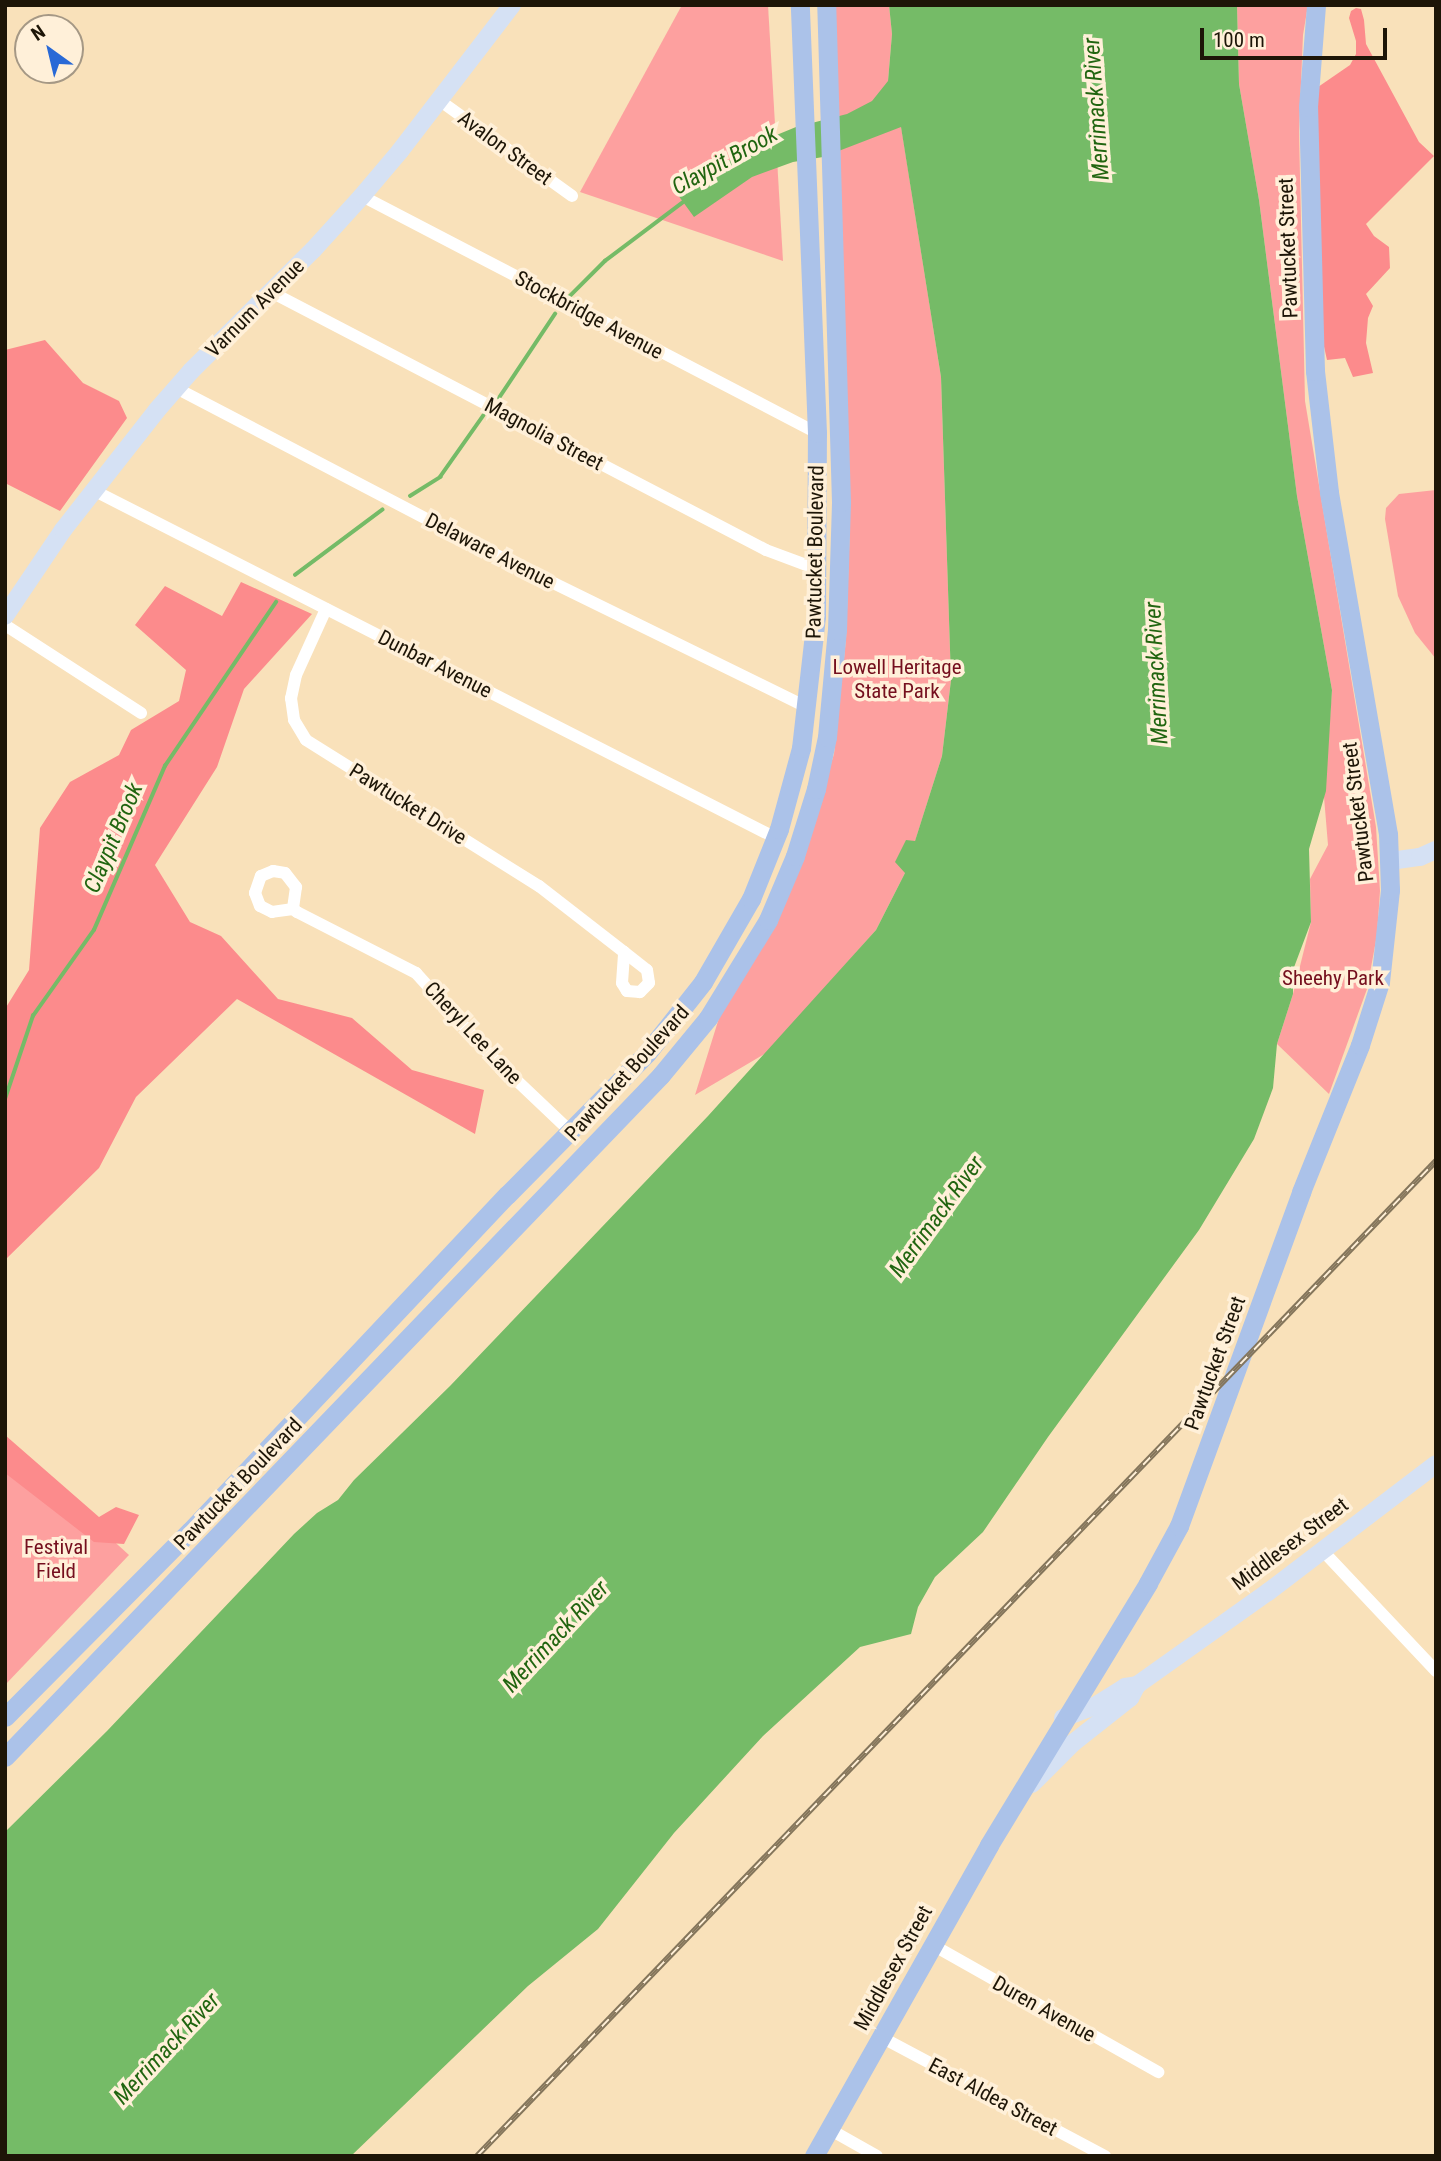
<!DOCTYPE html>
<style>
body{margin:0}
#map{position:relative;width:1441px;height:2161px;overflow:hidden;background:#f9e1ba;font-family:"Roboto Condensed",sans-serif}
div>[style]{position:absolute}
.green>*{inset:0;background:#fda09f}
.forest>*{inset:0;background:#fc8b8c}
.water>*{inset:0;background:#75bb67}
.stream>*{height:3.5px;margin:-1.75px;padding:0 1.75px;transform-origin:1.75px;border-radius:1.75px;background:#75bb67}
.street>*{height:12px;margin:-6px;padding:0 6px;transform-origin:6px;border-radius:6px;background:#fff}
.secondary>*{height:18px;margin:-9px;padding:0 9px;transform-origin:9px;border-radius:9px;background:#d5e1f4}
.primary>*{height:19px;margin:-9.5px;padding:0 9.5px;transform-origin:9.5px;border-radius:9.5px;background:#abc2e9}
.rail>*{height:6px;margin-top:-3px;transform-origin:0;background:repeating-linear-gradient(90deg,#fff0d9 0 10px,#84755b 0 20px);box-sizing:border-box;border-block:2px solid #84755b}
span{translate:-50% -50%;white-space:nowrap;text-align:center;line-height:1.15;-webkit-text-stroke:7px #fff0d9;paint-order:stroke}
.street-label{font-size:21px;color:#1d1507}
.park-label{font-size:21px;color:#750f1e}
.water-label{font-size:23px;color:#216510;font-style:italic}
.frame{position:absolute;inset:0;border:7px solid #1d1507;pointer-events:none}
.north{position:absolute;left:14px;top:14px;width:70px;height:70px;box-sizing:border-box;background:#fff0d9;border:2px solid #a59885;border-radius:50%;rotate:326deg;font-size:19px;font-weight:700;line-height:28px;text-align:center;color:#1d1507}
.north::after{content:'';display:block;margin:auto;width:24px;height:32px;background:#2969d6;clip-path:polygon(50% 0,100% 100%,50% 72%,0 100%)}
.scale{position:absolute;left:1200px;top:28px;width:187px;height:32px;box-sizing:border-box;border:4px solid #1d1507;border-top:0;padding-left:9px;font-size:21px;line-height:24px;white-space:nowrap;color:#1d1507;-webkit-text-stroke:5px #fff0d9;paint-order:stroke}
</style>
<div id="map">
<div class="green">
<div style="clip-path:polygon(682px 5px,768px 5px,783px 261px,580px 192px)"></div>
<div style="clip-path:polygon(834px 5px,889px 5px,892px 34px,888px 81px,901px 126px,941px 377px,951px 680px,942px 756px,905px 873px,876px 930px,768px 1052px,695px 1095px,719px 1018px,798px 871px,834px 754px,846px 639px,850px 523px)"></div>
<div style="clip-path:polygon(1237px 5px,1308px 5px,1303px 35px,1299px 131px,1305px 401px,1376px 827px,1380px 891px,1377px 935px,1367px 989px,1329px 1094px,1277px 1044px,1293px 994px,1311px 922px,1310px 879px,1328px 845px,1324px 797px,1332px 690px,1297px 496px,1259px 200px,1239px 84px)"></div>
<div style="clip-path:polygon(1436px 490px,1436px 659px,1415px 633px,1398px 596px,1385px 519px,1386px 508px,1399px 494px)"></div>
<div style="clip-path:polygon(5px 1442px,129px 1555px,5px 1685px)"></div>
</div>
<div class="forest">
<div style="clip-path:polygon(1356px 8px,1361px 9px,1364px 20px,1366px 44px,1419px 142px,1434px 156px,1366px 224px,1374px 236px,1389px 247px,1390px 268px,1366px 294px,1373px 306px,1368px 318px,1366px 343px,1373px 373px,1353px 377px,1345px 358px,1327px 360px,1323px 342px,1316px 145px,1318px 87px,1350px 65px,1356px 54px,1356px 41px,1349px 18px,1351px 11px)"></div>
<div style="clip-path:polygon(45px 340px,83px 383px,119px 401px,127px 418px,60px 511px,5px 483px,5px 350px)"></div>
<div style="clip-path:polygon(241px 582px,312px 614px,244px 689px,217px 767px,155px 865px,190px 922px,221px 936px,278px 999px,352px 1018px,412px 1070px,484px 1090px,475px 1134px,237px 999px,136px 1097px,99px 1168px,5px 1260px,5px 1009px,29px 970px,40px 828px,70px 782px,119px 755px,131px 730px,179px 701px,186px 670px,135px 625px,165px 586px,222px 616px)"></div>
<div style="clip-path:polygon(5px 1435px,99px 1517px,116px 1507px,139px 1515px,124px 1544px,94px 1542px,5px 1473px)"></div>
</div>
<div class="water">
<div style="clip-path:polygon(889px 5px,1237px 5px,1239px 84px,1259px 200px,1297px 496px,1332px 690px,1326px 791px,1309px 849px,1311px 922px,1293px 970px,1293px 994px,1277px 1044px,1273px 1088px,1254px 1139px,1199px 1230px,1048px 1437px,983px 1532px,935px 1577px,918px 1607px,911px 1634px,860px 1647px,763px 1736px,674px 1833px,598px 1929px,528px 1986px,351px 2156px,5px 2156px,5px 1832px,107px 1731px,294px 1534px,317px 1513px,338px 1500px,354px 1480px,450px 1386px,708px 1116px,876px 930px,905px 873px,895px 862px,906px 840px,915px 841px,942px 756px,951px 680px,941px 377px,901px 127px,823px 157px,793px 162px,752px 177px,694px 217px,678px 195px,752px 145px,796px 127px,847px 114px,872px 101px,888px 81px,892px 34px)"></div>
</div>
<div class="stream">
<div style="left:569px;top:297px;width:51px;rotate:-45deg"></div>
<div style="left:605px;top:261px;width:101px;rotate:-37deg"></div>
<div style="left:499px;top:398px;width:101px;rotate:-56.3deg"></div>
<div style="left:410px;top:496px;width:36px;rotate:-32deg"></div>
<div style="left:440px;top:477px;width:75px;rotate:-54.8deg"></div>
<div style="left:295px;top:575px;width:109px;rotate:-36.8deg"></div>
<div style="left:5px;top:1099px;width:88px;rotate:-71.4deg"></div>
<div style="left:33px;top:1016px;width:105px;rotate:-54.7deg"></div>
<div style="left:94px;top:930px;width:179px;rotate:-66.6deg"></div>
<div style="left:165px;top:766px;width:198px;rotate:-55.9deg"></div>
</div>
<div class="street">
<div style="left:439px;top:100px;width:164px;rotate:35.8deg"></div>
<div style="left:362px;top:196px;width:513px;rotate:27.51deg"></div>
<div style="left:273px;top:293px;width:556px;rotate:27.53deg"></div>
<div style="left:766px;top:550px;width:54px;rotate:20.4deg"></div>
<div style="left:176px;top:388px;width:341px;rotate:27.6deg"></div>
<div style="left:478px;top:546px;width:366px;rotate:26.1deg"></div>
<div style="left:93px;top:490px;width:767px;rotate:27deg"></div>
<div style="left:326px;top:609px;width:72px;rotate:114.4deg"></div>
<div style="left:296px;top:675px;width:24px;rotate:102deg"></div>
<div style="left:291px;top:698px;width:22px;rotate:82deg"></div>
<div style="left:294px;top:720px;width:23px;rotate:59deg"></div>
<div style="left:306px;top:740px;width:275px;rotate:32.1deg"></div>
<div style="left:539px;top:886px;width:108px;rotate:37.8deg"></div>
<div style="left:624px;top:952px;width:29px;rotate:38deg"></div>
<div style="left:647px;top:970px;width:13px;rotate:81deg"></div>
<div style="left:649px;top:983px;width:13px;rotate:135deg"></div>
<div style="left:640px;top:992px;width:13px;rotate:-176deg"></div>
<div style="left:627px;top:991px;width:9px;rotate:-122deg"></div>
<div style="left:622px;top:983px;width:31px;rotate:-86deg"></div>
<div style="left:5px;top:625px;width:162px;rotate:32.9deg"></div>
<div style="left:293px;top:909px;width:21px;rotate:172deg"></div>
<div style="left:272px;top:912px;width:13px;rotate:-153deg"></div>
<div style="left:260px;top:906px;width:14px;rotate:-111deg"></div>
<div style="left:255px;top:893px;width:18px;rotate:-71deg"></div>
<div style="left:261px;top:876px;width:13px;rotate:-23deg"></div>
<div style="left:273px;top:871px;width:12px;rotate:9deg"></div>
<div style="left:285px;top:873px;width:18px;rotate:52deg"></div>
<div style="left:296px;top:887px;width:22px;rotate:98deg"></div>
<div style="left:293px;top:909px;width:5px;rotate:37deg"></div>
<div style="left:297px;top:912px;width:134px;rotate:27.1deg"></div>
<div style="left:416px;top:973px;width:113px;rotate:47.9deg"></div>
<div style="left:492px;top:1057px;width:108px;rotate:43.5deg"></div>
<div style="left:1322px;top:1550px;width:166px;rotate:46.7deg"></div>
<div style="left:931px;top:1944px;width:261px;rotate:29.4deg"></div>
<div style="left:881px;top:2037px;width:254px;rotate:28deg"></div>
<div style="left:829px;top:2129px;width:55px;rotate:29.4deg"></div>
</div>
<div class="secondary">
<div style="left:5px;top:616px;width:104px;rotate:-56deg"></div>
<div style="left:63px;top:530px;width:152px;rotate:-51.9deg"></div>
<div style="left:157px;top:410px;width:52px;rotate:-48.9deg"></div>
<div style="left:191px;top:371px;width:172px;rotate:-44.8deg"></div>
<div style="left:313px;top:250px;width:73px;rotate:-47.8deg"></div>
<div style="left:362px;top:196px;width:59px;rotate:-49.8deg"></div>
<div style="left:400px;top:151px;width:184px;rotate:-52.5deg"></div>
<div style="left:1390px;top:861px;width:30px;rotate:-8deg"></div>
<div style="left:1420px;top:857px;width:17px;rotate:-24deg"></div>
<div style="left:1063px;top:1718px;width:34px;rotate:-21deg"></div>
<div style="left:1095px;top:1706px;width:36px;rotate:-32deg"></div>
<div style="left:1125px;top:1687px;width:12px;rotate:-9deg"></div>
<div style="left:1032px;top:1784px;width:58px;rotate:-45deg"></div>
<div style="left:1073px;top:1743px;width:73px;rotate:-38.3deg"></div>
<div style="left:1130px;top:1698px;width:15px;rotate:-62deg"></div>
<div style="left:1137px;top:1685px;width:161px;rotate:-35.4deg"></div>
<div style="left:1268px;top:1592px;width:211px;rotate:-37.3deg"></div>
</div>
<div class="primary">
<div style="left:5px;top:1717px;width:262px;rotate:-45.2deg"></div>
<div style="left:190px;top:1531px;width:462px;rotate:-46.7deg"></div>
<div style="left:507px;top:1195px;width:199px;rotate:-45.4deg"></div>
<div style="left:647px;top:1053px;width:90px;rotate:-51.7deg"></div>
<div style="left:703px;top:982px;width:96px;rotate:-60deg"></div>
<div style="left:751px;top:899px;width:75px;rotate:-68.2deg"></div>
<div style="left:779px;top:829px;width:84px;rotate:-74.8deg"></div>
<div style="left:801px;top:748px;width:133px;rotate:-83.5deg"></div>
<div style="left:816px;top:616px;width:183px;rotate:-89.7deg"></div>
<div style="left:817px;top:433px;width:428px;rotate:-92.3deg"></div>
<div style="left:5px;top:1757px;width:946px;rotate:-46.11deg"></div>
<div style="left:661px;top:1075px;width:74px;rotate:-50.5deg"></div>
<div style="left:708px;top:1018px;width:115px;rotate:-58.5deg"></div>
<div style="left:768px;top:920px;width:69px;rotate:-67.1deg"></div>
<div style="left:795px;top:856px;width:70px;rotate:-72.6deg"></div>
<div style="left:816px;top:789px;width:53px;rotate:-78.1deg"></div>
<div style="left:827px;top:737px;width:107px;rotate:-84.7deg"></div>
<div style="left:837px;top:630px;width:128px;rotate:-88.2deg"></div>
<div style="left:841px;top:502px;width:497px;rotate:-91.7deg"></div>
<div style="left:814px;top:2156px;width:357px;rotate:-60.6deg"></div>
<div style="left:989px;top:1845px;width:306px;rotate:-58.7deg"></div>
<div style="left:1148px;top:1583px;width:65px;rotate:-61.5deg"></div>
<div style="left:1179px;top:1526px;width:356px;rotate:-69.9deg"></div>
<div style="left:1301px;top:1192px;width:158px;rotate:-68.1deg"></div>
<div style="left:1360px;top:1045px;width:66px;rotate:-72.4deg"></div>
<div style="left:1380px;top:982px;width:93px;rotate:-83.8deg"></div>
<div style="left:1390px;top:890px;width:56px;rotate:-92deg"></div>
<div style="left:1388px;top:834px;width:347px;rotate:-99.8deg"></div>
<div style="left:1329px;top:492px;width:122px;rotate:-96.6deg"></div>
<div style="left:1315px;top:371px;width:264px;rotate:-91.5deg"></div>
<div style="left:1308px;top:107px;width:102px;rotate:-85.5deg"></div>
</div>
<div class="rail">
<div style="left:477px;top:2156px;width:1382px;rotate:-46.06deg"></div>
</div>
<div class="street-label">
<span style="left:505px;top:148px;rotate:36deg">Avalon Street</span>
<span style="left:1288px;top:248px;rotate:-92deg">Pawtucket Street</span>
<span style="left:255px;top:308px;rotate:-45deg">Varnum Avenue</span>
<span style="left:589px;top:315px;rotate:28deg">Stockbridge Avenue</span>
<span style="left:544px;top:434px;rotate:28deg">Magnolia Street</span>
<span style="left:490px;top:551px;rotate:27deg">Delaware Avenue</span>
<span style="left:815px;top:552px;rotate:-89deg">Pawtucket Boulevard</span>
<span style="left:435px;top:664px;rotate:27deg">Dunbar Avenue</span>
<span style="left:408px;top:804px;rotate:32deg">Pawtucket Drive</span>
<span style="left:1358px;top:812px;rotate:-97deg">Pawtucket Street</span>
<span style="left:473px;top:1033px;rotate:47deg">Cheryl Lee Lane</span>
<span style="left:627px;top:1073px;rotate:-48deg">Pawtucket Boulevard</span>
<span style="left:1215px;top:1363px;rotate:-70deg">Pawtucket Street</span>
<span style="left:238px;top:1484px;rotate:-46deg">Pawtucket Boulevard</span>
<span style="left:1290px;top:1544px;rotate:-37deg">Middlesex Street</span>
<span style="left:893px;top:1968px;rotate:-61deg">Middlesex Street</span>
<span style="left:1044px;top:2009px;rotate:29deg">Duren Avenue</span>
<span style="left:993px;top:2097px;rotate:28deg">East Aldea Street</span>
</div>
<div class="park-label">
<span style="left:897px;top:679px">Lowell Heritage<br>State Park</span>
<span style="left:1333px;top:978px">Sheehy Park</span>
<span style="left:56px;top:1559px">Festival<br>Field</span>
</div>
<div class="water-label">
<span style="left:1097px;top:109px;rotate:-94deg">Merrimack River</span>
<span style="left:725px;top:161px;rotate:-29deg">Claypit Brook</span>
<span style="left:1157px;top:673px;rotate:-93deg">Merrimack River</span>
<span style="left:114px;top:838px;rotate:-67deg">Claypit Brook</span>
<span style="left:937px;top:1217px;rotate:-54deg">Merrimack River</span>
<span style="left:556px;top:1637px;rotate:-47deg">Merrimack River</span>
<span style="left:167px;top:2049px;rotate:-47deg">Merrimack River</span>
</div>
<div class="frame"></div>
<div class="north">N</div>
<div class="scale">100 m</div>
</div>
